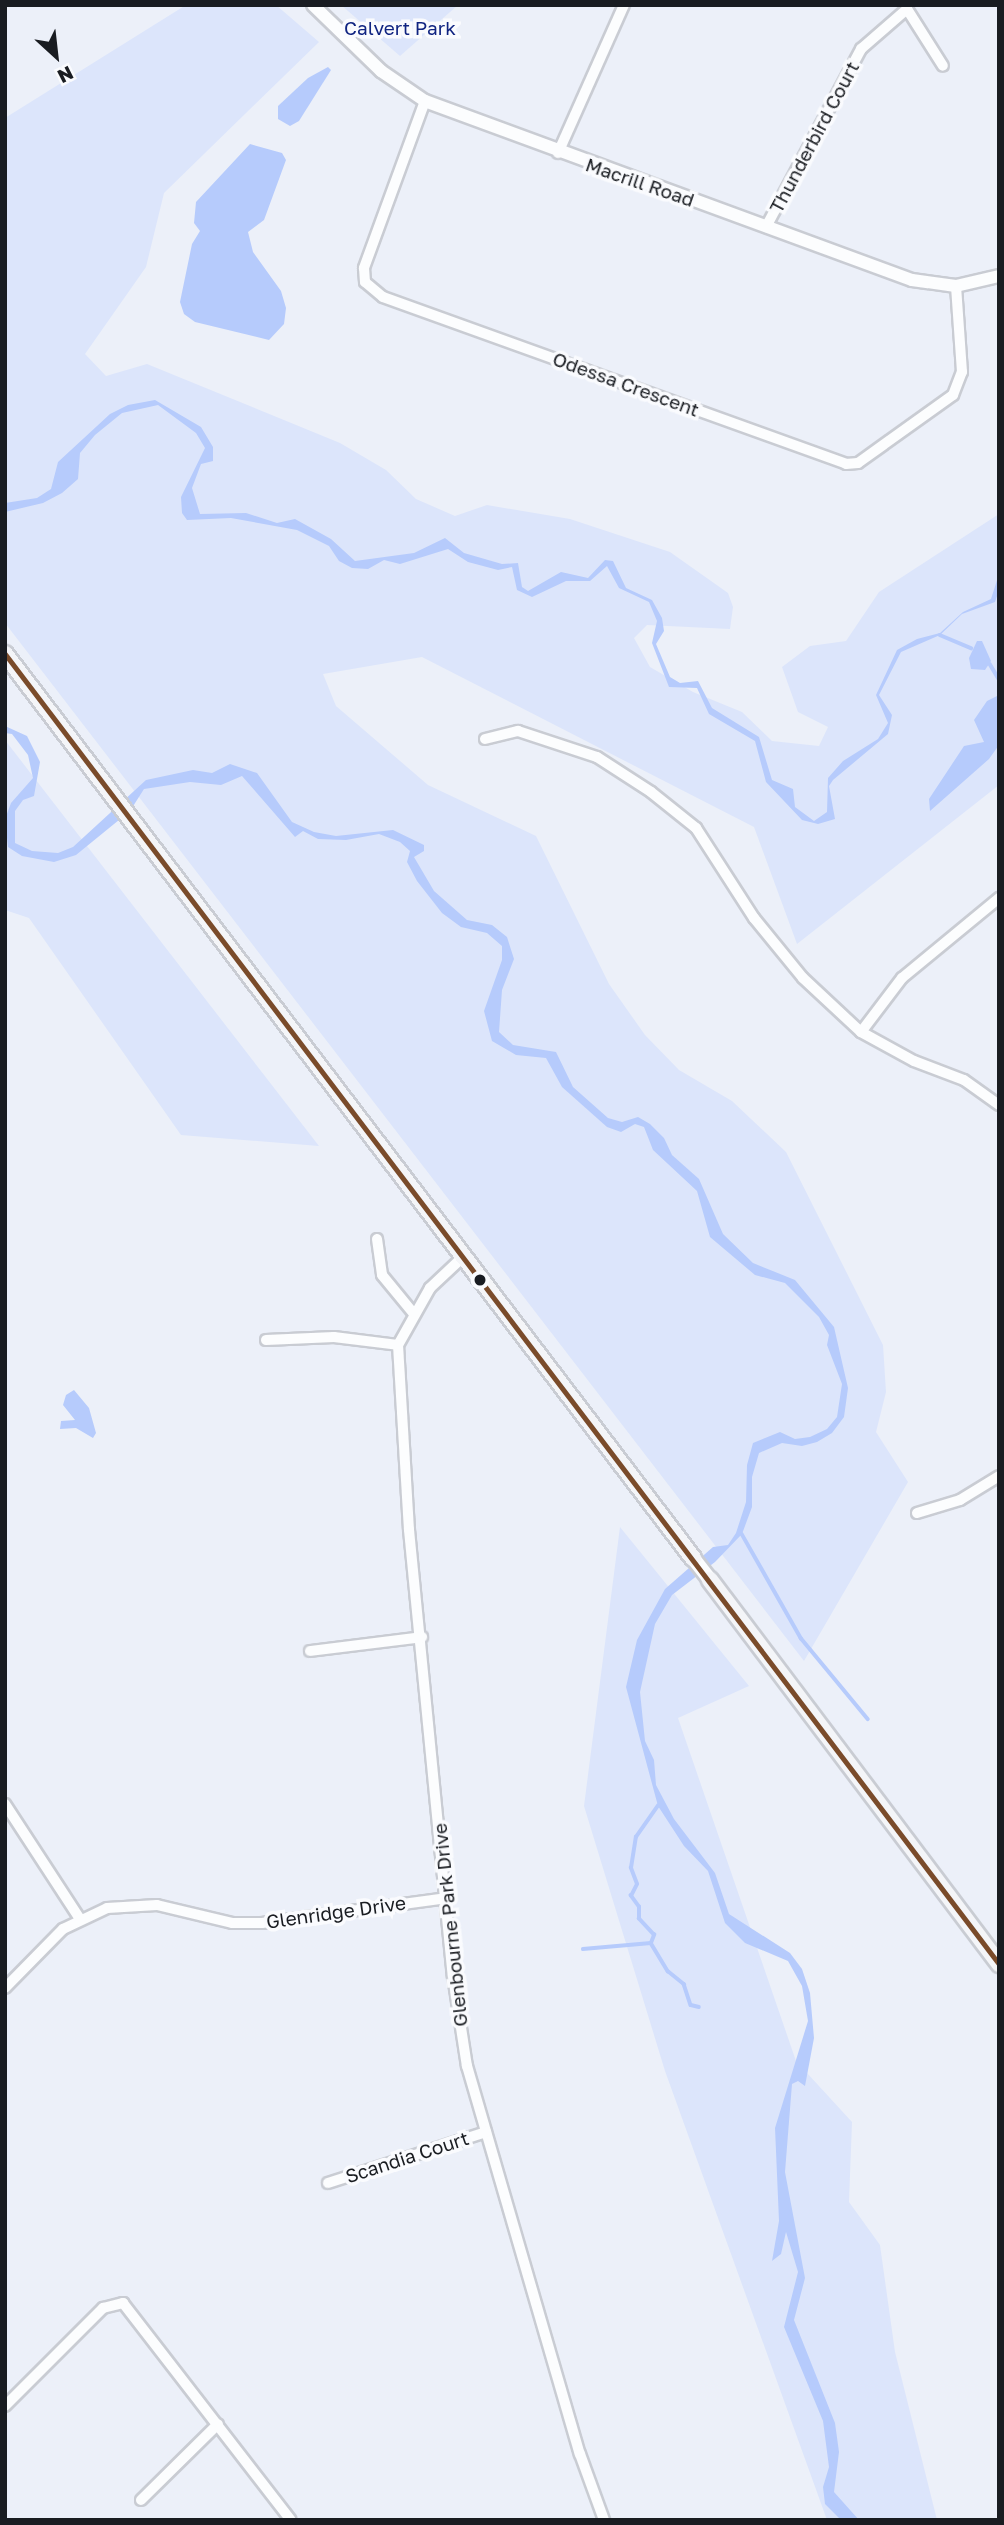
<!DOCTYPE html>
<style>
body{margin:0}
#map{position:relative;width:1004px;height:2525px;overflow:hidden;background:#ecf0f9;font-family:"Golos Text",sans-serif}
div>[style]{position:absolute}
.green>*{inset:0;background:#dce5fb}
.water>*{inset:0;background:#b6cbfc}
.stream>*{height:3.5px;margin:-1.75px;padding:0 1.75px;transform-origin:1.75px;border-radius:1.75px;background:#b6cbfc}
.roads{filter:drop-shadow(2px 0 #c9ccd3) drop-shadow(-2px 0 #c9ccd3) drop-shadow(0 2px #c9ccd3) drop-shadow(0 -2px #c9ccd3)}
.minor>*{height:10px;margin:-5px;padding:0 5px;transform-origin:5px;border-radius:5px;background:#fcfdfe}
.tertiary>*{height:12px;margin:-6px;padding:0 6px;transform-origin:6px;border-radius:6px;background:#fcfdfe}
.secondary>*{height:14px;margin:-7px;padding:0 7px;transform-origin:7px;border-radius:7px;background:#fcfdfe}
.primary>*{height:16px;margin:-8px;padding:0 8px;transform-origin:8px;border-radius:8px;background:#f4f5f8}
.bus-1>*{height:5px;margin:-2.5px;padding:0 2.5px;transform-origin:2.5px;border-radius:2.5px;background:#7a4b2a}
.dots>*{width:19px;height:19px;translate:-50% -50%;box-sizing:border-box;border:4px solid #fafbfe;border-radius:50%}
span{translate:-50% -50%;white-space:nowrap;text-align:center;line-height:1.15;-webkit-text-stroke:7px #fafbfe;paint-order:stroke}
.park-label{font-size:19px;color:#102481}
.street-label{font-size:19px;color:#191c21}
.frame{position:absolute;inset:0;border:7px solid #191c21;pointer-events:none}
.north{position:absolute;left:21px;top:21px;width:70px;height:70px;-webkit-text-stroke:5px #fafbfe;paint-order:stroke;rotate:153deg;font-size:19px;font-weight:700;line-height:28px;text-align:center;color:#191c21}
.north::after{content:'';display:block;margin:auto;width:24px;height:32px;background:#191c21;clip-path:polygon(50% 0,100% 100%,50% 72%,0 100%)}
</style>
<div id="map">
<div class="green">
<div style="clip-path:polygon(186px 5px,276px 5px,319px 42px,164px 193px,146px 267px,85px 354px,106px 376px,147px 364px,340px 443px,386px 470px,416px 499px,455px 516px,487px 505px,570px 519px,670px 552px,728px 593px,733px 607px,730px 629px,647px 625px,634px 638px,650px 667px,693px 692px,742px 712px,772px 741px,819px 746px,828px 727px,798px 712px,782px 667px,810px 646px,846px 641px,879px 592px,999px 514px,999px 785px,797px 944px,754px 827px,422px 657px,323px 674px,336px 706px,428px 785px,536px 836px,609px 984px,645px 1035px,679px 1070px,732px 1101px,786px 1152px,883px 1345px,886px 1392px,876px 1432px,908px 1482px,804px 1661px,5px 623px,5px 118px)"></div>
<div style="clip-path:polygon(341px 5px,458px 5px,400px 56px)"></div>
<div style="clip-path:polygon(5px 740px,319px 1146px,181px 1135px,29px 918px,5px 910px)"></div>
<div style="clip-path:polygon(620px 1527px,749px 1686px,678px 1718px,796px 2061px,852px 2122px,849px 2202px,880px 2245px,895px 2352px,937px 2520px,827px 2520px,665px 2071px,584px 1806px)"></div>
</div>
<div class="water">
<div style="clip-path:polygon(328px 67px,331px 70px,299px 121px,290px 126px,278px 119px,278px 106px,308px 78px)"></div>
<div style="clip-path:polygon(250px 144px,282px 153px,286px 160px,264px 220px,248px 232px,253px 252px,281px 291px,286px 308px,284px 324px,269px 340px,195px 322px,184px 314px,180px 302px,192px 244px,200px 231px,194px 223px,196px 202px)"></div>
<div style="clip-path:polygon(155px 400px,201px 427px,213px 447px,213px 461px,201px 464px,192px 488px,200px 514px,246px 513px,277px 523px,295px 519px,331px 539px,355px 561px,414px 553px,445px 538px,464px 553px,502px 564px,518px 563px,522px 587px,528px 591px,561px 572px,588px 578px,605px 560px,613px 561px,626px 588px,652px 600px,662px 618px,664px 631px,656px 644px,670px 677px,680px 683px,698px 681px,712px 708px,759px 737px,772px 780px,793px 789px,795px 807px,814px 821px,827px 812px,828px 778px,843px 761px,878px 739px,888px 723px,876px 695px,897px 650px,917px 639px,940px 633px,963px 612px,991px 599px,999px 574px,999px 590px,995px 602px,962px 614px,940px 635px,901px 652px,879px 695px,892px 715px,888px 734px,833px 780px,829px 786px,835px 819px,818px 824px,802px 820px,766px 782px,755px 741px,709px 714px,697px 688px,669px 687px,652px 643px,657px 621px,649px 602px,619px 588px,607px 566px,590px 581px,566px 581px,532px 597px,517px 590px,512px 567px,498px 570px,468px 562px,448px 549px,400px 564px,384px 560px,368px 569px,352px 568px,339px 561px,329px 546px,297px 530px,231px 518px,187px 520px,182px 513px,181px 497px,205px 448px,196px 433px,158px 405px,122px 413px,95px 435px,80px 453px,78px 479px,62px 493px,43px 503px,5px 512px,5px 503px,37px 498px,51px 489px,58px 462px,110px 414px,128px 405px)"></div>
<div style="clip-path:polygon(977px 641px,982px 641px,991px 661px,985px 670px,971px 669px,969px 658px)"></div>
<div style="clip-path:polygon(999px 695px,999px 745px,989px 759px,930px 811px,929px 799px,964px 746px,984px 742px,974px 720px,987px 701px)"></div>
<div style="clip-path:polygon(5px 726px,27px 736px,40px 762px,34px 796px,23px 800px,15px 811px,15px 843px,32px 851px,58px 853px,73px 847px,146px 780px,193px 770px,212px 773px,230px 764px,257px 773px,292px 822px,314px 832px,336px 836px,393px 830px,424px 845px,424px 851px,414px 857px,434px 891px,467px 920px,492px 925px,507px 937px,514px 959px,502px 990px,499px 1032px,513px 1045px,556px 1052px,573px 1087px,608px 1118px,622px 1122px,638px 1117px,650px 1124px,664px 1138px,672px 1155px,699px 1179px,723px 1234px,753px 1263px,795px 1280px,834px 1327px,848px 1388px,844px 1417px,832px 1433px,817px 1442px,802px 1446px,782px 1443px,759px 1453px,752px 1477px,752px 1507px,742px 1534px,715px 1562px,672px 1595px,655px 1624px,640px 1692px,645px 1741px,654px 1760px,656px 1785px,674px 1819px,715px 1873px,729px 1914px,790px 1953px,802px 1969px,810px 1993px,814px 2038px,805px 2086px,798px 2081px,792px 2084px,785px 2172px,805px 2278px,794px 2320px,835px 2423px,839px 2452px,834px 2492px,859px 2520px,841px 2520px,825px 2504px,823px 2487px,829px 2467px,823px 2421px,784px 2327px,798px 2272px,786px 2232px,781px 2254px,772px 2261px,779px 2221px,775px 2128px,808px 2021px,802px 1986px,788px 1961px,745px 1943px,725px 1923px,708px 1871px,684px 1846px,658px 1806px,626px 1687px,637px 1640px,665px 1589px,713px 1547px,728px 1545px,736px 1533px,746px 1502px,747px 1465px,753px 1443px,780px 1432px,795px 1439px,810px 1437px,827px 1429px,837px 1417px,842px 1384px,827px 1345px,829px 1335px,819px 1317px,785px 1283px,755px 1275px,710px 1237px,697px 1191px,653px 1150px,644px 1127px,635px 1124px,621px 1132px,607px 1127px,562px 1087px,546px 1058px,516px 1055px,492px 1041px,484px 1011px,502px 960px,502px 946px,487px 933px,461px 927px,442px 913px,417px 881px,407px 862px,410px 851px,400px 842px,379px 834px,346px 840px,318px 839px,303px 831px,295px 837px,242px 776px,221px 785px,190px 782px,144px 789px,130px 811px,76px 855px,54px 862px,22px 856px,8px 847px,5px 819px,11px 803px,33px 778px,28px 755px,12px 734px,5px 733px)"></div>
<div style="clip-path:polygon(74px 1390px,89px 1408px,96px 1433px,93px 1438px,76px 1428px,60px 1429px,61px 1421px,75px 1420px,63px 1405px,66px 1395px)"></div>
</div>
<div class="stream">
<div style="left:940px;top:635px;width:34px;rotate:23deg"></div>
<div style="left:990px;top:664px;width:17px;rotate:59deg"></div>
<div style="left:742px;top:1534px;width:120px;rotate:60.4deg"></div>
<div style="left:801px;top:1638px;width:105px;rotate:50.4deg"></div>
<div style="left:651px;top:1943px;width:9px;rotate:-69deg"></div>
<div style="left:654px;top:1935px;width:22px;rotate:-133deg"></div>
<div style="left:639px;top:1919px;width:12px;rotate:-90deg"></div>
<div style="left:639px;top:1907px;width:14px;rotate:-126deg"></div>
<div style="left:631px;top:1896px;width:13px;rotate:-63deg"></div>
<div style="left:637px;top:1884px;width:17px;rotate:-111deg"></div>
<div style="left:631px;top:1868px;width:31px;rotate:-81deg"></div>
<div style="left:636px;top:1837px;width:38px;rotate:-55deg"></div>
<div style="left:651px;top:1943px;width:33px;rotate:59deg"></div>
<div style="left:668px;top:1971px;width:21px;rotate:39deg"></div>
<div style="left:684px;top:1984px;width:22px;rotate:72deg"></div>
<div style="left:691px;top:2005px;width:8px;rotate:14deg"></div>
<div style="left:583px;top:1949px;width:68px;rotate:-5deg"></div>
</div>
<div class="roads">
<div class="minor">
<div style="left:425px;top:101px;width:178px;rotate:110.1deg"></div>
<div style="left:364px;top:268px;width:14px;rotate:86deg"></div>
<div style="left:365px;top:282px;width:23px;rotate:40deg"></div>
<div style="left:383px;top:297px;width:492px;rotate:19.8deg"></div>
<div style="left:846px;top:464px;width:12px;rotate:-5deg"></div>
<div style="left:858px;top:463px;width:117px;rotate:-35.6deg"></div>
<div style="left:953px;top:395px;width:25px;rotate:-69deg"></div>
<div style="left:962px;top:372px;width:86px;rotate:-94deg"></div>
<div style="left:558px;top:153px;width:162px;rotate:-66deg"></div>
<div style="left:766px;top:227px;width:202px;rotate:-61.9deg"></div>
<div style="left:861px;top:49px;width:61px;rotate:-41deg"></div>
<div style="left:907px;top:9px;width:67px;rotate:57.7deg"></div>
<div style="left:485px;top:739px;width:34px;rotate:-14deg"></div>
<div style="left:518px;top:731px;width:83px;rotate:18.2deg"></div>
<div style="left:597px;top:757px;width:64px;rotate:32.9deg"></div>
<div style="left:651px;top:792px;width:58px;rotate:38.7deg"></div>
<div style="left:696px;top:828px;width:107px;rotate:57.2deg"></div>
<div style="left:754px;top:918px;width:77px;rotate:50.8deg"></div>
<div style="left:803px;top:978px;width:79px;rotate:43deg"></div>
<div style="left:861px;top:1032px;width:60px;rotate:28.7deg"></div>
<div style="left:914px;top:1061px;width:53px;rotate:20.8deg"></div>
<div style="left:964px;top:1080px;width:43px;rotate:35.5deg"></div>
<div style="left:861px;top:1032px;width:68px;rotate:-52.8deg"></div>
<div style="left:902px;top:978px;width:126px;rotate:-39.5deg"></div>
<div style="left:377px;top:1239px;width:36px;rotate:82deg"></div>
<div style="left:382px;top:1275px;width:50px;rotate:50.6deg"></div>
<div style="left:464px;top:1256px;width:47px;rotate:136.7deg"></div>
<div style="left:430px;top:1288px;width:65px;rotate:119.3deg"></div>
<div style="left:398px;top:1345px;width:185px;rotate:86.6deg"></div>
<div style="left:409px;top:1530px;width:448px;rotate:84.4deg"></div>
<div style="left:453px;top:1976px;width:91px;rotate:81.2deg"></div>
<div style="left:467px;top:2066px;width:404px;rotate:73.8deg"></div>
<div style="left:580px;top:2454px;width:70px;rotate:70deg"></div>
<div style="left:266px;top:1340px;width:68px;rotate:-2.5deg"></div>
<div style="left:334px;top:1337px;width:64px;rotate:7.1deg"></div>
<div style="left:917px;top:1513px;width:45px;rotate:-16.8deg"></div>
<div style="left:960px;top:1500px;width:46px;rotate:-31.6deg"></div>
<div style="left:310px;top:1651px;width:113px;rotate:-7.1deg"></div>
<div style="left:5px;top:1804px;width:137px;rotate:56.9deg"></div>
<div style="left:5px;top:1988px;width:83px;rotate:-45.5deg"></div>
<div style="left:63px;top:1929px;width:49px;rotate:-25.5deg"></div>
<div style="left:107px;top:1908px;width:50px;rotate:-3.4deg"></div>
<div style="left:157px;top:1905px;width:77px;rotate:13.5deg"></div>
<div style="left:232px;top:1923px;width:30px"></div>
<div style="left:262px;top:1923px;width:187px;rotate:-7.7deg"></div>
<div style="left:328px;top:2183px;width:166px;rotate:-17.9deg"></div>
<div style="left:5px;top:2406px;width:139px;rotate:-45deg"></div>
<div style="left:103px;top:2308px;width:21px;rotate:-14deg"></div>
<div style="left:123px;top:2303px;width:274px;rotate:52.3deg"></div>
<div style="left:141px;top:2500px;width:108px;rotate:-44.6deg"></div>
</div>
<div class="tertiary">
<div style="left:313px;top:5px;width:95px;rotate:44.1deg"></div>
<div style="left:381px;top:71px;width:53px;rotate:34.3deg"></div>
<div style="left:425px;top:101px;width:519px;rotate:20.18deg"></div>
<div style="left:912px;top:280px;width:44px;rotate:7.8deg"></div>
<div style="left:956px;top:286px;width:44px;rotate:-13.1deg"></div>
</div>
<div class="secondary">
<div style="left:693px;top:1558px;width:28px;rotate:52deg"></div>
</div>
<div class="primary">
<div style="left:5px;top:654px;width:1136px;rotate:52.73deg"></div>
<div style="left:710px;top:1580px;width:481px;rotate:53deg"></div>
</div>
</div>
<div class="bus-1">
<div style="left:5px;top:654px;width:1644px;rotate:52.81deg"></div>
</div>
<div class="dots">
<div style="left:480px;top:1280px;background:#191c21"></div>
</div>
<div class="park-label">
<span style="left:400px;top:28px">Calvert Park</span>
</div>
<div class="street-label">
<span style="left:814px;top:137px;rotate:-62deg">Thunderbird Court</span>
<span style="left:640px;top:182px;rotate:19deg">Macrill Road</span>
<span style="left:626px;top:384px;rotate:20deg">Odessa Crescent</span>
<span style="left:336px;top:1912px;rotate:-8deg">Glenridge Drive</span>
<span style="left:450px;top:1925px;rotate:-96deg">Glenbourne Park Drive</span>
<span style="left:407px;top:2157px;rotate:-18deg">Scandia Court</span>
</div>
<div class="frame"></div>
<div class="north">N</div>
</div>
